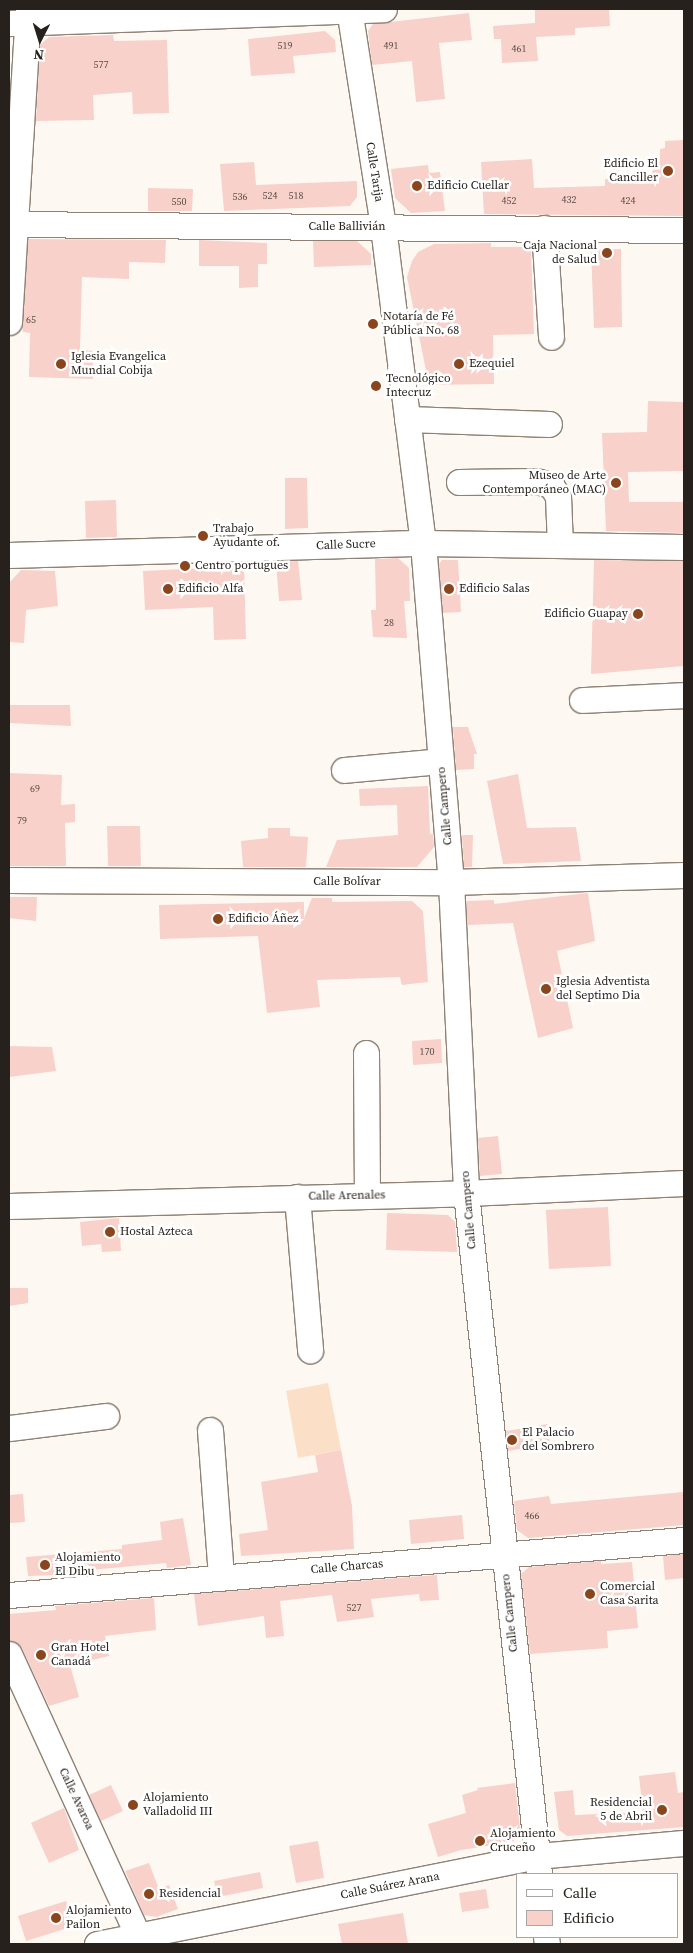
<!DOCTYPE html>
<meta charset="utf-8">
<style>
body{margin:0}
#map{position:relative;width:693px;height:1953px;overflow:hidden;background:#fef8f2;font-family:"Source Serif 4",serif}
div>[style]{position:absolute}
.green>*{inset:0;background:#fcdfc7}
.building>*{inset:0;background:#f8d1ca}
.roads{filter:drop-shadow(1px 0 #8e8175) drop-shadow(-1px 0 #8e8175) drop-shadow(0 1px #8e8175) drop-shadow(0 -1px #8e8175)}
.minor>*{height:25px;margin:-12.5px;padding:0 12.5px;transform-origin:12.5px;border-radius:12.5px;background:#fff}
.dots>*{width:14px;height:14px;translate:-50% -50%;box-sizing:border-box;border:2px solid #fff;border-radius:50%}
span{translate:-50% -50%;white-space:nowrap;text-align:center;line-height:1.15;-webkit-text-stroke:5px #fff;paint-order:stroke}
.number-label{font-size:10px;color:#5a4d48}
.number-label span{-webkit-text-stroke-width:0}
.poi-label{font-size:12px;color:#26211c}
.right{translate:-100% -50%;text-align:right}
.left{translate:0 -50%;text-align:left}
.street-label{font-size:12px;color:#26211c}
.frame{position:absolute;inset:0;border:10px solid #26211c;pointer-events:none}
.legend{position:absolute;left:516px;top:1873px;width:162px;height:65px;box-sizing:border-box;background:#fff;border:1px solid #a8a6a4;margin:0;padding:6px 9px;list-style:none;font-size:15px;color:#26211c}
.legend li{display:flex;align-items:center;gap:10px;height:25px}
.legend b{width:25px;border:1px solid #a8a6a4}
.north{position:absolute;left:15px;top:15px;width:50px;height:50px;-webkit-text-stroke:4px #fff;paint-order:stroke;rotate:185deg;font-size:14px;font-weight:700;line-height:20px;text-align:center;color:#26211c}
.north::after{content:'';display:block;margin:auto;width:18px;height:22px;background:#26211c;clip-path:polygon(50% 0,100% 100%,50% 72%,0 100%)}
</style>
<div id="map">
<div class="green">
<div style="clip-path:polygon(328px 1383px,341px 1450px,298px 1458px,286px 1391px)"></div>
</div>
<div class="building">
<div style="clip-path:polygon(535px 9px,609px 9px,610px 26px,575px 28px,575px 35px,536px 37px,538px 61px,502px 63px,501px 39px,494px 39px,493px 26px,535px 23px)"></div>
<div style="clip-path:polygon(469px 13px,472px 40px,439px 43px,445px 99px,416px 102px,412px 61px,372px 65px,368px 31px,373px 24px)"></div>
<div style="clip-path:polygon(325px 31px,335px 40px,336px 52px,293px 56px,295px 73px,251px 76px,248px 39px)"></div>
<div style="clip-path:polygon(113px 35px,114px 41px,167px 40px,169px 113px,133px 114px,132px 92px,93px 95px,94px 120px,36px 121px,40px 45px,49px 37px)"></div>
<div style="clip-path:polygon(684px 140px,684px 216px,484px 214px,481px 162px,532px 159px,534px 188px,605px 186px,605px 179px,652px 180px,652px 161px,660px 162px,660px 149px,665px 148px,665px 141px)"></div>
<div style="clip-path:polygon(254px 162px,256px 185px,357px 181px,357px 197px,350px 206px,224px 211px,220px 164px)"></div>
<div style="clip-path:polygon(428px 165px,429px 173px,440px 172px,445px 211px,411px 213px,395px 198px,391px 169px)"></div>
<div style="clip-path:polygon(148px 188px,193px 189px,192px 211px,148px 211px)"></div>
<div style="clip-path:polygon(28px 239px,166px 240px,165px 263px,129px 262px,129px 279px,82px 277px,80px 350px,93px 351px,93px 379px,29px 377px,30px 333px,23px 332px,22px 327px)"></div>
<div style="clip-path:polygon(199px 240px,267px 243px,267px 264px,258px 264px,258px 287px,239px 288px,239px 266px,199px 266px)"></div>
<div style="clip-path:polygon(313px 241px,357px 241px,371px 254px,371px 265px,314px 267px)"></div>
<div style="clip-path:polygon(491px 243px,491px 247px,531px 247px,534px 334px,493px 335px,494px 384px,429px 385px,407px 277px,412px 261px,418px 252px,434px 244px)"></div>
<div style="clip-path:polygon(621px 249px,622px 327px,594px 328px,591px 250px)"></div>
<div style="clip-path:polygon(648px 401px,684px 402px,684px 471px,628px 472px,629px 502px,684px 502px,684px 533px,606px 531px,602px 433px,647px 432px)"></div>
<div style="clip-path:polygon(285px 478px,307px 478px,308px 528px,285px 529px)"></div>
<div style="clip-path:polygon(116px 500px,117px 537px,86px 538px,85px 501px)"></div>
<div style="clip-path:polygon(398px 558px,409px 568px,410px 601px,404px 601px,407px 638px,373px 637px,371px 610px,376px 610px,375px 559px)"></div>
<div style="clip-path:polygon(442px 560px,458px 560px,461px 612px,443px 613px,439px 564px)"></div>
<div style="clip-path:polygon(594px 560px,684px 561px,684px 666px,591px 674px)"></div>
<div style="clip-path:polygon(298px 561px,302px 600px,279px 601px,276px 562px)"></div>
<div style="clip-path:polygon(244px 566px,246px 639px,214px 640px,213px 607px,145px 610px,143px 571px)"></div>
<div style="clip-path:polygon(21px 570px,55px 571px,58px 606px,26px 610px,24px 643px,9px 642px,9px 583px)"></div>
<div style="clip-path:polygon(9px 705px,70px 705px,71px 726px,9px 723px)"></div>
<div style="clip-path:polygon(453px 727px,468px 727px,477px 754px,474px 754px,474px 769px,456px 770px)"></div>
<div style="clip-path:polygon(9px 773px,62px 775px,61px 805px,75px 804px,75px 822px,65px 823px,66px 866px,9px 866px)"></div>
<div style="clip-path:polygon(518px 774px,527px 828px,576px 827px,581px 861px,503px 864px,487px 781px)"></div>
<div style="clip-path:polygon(428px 786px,430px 834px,433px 834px,434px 847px,417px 867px,326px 867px,337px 840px,398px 835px,397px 805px,360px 806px,359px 789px)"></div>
<div style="clip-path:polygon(107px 826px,140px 826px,141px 866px,108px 866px)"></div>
<div style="clip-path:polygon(268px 828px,290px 828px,290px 836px,308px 837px,306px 867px,243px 867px,241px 841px,268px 838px)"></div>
<div style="clip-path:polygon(462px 835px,473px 835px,472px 867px,464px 867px)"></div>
<div style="clip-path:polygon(588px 893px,595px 941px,557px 951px,573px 1028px,538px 1038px,513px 923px,467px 925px,466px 901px,494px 900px,494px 904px)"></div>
<div style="clip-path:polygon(9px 897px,37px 897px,36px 921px,9px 918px)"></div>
<div style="clip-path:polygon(312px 898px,332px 898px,332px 902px,412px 901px,423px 911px,428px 982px,402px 985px,400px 977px,317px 980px,320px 1007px,267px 1013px,258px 936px,160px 939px,159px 905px,304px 902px,304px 918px)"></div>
<div style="clip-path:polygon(441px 1039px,442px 1063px,413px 1065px,412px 1041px)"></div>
<div style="clip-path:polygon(9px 1046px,52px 1047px,56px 1071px,9px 1077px)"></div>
<div style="clip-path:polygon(498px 1136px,502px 1174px,480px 1176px,478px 1138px)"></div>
<div style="clip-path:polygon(608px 1207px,611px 1266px,549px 1269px,546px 1210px)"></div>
<div style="clip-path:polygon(387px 1213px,448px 1215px,455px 1222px,457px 1252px,386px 1250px)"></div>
<div style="clip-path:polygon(119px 1218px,121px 1251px,102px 1252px,101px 1244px,82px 1246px,80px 1222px)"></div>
<div style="clip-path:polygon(9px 1288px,28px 1288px,28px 1303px,9px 1306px)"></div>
<div style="clip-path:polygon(547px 1424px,550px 1444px,508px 1451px,506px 1431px)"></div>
<div style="clip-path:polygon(341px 1450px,352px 1506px,354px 1549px,241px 1556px,239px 1534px,268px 1530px,261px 1482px,318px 1472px,315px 1455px)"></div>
<div style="clip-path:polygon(684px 1492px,684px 1525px,528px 1538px,517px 1530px,514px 1501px,549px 1496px,551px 1504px)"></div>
<div style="clip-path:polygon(23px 1494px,25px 1522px,9px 1523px,9px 1495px)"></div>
<div style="clip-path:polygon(462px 1515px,464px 1539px,411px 1544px,409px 1520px)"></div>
<div style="clip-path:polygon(183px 1518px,191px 1565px,167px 1568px,166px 1563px,90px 1570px,90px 1574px,28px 1576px,26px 1557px,122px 1549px,122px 1545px,162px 1540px,160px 1522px)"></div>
<div style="clip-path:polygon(684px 1554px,684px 1578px,665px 1580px,663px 1556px)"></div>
<div style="clip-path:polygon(601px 1561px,601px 1564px,632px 1562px,638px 1628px,607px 1631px,608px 1648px,530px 1654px,521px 1574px,529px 1567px)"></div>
<div style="clip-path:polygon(437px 1575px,439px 1600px,420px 1601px,419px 1594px,371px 1599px,374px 1617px,337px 1622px,332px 1595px,280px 1601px,284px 1636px,266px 1638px,264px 1616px,198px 1626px,194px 1594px)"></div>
<div style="clip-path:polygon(154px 1598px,156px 1630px,105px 1636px,109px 1656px,70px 1665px,79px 1697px,49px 1706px,22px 1648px,9px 1640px,9px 1614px,56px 1610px,55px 1606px)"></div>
<div style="clip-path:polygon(675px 1772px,678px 1793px,684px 1792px,684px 1827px,567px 1836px,559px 1830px,554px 1792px,573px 1790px,575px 1815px,643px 1812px,639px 1776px)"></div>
<div style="clip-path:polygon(515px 1783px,520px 1829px,513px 1842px,461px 1850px,438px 1857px,428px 1824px,466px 1813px,462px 1795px,478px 1790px,477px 1788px)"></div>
<div style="clip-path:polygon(111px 1785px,123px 1811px,101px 1821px,89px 1795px)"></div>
<div style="clip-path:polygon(64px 1808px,79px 1850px,49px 1863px,31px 1823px)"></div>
<div style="clip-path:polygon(318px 1841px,324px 1878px,296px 1883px,289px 1846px)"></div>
<div style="clip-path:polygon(149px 1863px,159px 1889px,169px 1885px,178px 1909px,156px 1917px,144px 1915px,125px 1871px)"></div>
<div style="clip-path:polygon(260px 1872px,263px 1888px,218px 1897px,214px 1881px)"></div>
<div style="clip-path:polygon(486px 1889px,489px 1908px,462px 1912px,459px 1893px)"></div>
<div style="clip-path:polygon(66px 1901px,74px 1926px,26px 1941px,18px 1916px)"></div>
<div style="clip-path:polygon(403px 1913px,408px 1944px,342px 1944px,338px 1924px)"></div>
</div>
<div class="roads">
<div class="minor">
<div style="left:349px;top:9px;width:221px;rotate:81.1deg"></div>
<div style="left:383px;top:227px;width:319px;rotate:82.8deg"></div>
<div style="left:423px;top:543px;width:340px;rotate:85.3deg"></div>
<div style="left:451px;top:882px;width:311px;rotate:87.2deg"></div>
<div style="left:466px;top:1193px;width:685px;rotate:83.88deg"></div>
<div style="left:9px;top:23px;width:375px;rotate:-2.1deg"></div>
<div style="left:9px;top:224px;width:675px;rotate:0.51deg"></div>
<div style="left:544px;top:228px;width:109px;rotate:86.3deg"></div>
<div style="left:9px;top:322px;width:314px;rotate:-86.5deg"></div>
<div style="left:407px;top:419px;width:142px;rotate:2deg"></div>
<div style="left:459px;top:482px;width:77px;rotate:-0.7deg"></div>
<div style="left:536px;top:481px;width:16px;rotate:15deg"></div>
<div style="left:551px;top:485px;width:13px;rotate:58deg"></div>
<div style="left:558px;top:496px;width:49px;rotate:87.7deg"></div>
<div style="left:9px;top:555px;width:414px;rotate:-1.7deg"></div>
<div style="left:423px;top:543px;width:261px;rotate:0.9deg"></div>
<div style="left:582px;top:700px;width:102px;rotate:-2.8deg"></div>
<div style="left:344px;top:770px;width:97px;rotate:-5.3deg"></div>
<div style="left:9px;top:880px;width:442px;rotate:0.3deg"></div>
<div style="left:451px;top:882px;width:233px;rotate:-1.7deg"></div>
<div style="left:366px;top:1053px;width:143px;rotate:89.6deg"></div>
<div style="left:297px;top:1197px;width:154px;rotate:85.1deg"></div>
<div style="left:9px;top:1206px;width:457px;rotate:-1.6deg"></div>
<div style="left:466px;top:1193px;width:218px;rotate:-2.6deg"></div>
<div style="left:9px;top:1428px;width:98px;rotate:-7.1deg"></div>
<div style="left:210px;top:1430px;width:148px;rotate:85.7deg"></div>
<div style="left:9px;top:1595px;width:677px;rotate:-4.66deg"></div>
<div style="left:9px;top:1654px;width:319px;rotate:65.4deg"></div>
<div style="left:546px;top:1937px;width:7px;rotate:82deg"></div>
<div style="left:97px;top:1944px;width:449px;rotate:-11.3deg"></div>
<div style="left:537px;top:1856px;width:148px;rotate:-5.1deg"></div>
</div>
</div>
<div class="dots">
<div style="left:668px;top:171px;background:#8a451c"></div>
<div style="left:417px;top:186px;background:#8a451c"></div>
<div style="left:607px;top:253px;background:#8a451c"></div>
<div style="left:373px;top:324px;background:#8a451c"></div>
<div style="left:61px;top:364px;background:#8a451c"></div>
<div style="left:459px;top:364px;background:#8a451c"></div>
<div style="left:376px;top:386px;background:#8a451c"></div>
<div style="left:616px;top:483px;background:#8a451c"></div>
<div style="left:203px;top:536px;background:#8a451c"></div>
<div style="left:185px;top:566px;background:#8a451c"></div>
<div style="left:168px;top:589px;background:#8a451c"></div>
<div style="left:449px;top:589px;background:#8a451c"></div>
<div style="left:638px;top:614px;background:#8a451c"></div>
<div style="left:218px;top:919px;background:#8a451c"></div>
<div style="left:546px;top:989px;background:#8a451c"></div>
<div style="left:110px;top:1232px;background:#8a451c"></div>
<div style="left:512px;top:1440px;background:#8a451c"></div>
<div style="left:45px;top:1565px;background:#8a451c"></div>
<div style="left:590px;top:1594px;background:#8a451c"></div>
<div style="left:41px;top:1655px;background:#8a451c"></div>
<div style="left:133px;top:1805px;background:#8a451c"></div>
<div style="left:662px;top:1810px;background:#8a451c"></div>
<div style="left:480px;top:1841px;background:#8a451c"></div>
<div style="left:149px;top:1894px;background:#8a451c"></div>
<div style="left:56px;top:1918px;background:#8a451c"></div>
</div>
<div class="number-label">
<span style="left:285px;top:46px">519</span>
<span style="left:391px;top:46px">491</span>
<span style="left:519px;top:49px">461</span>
<span style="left:101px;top:65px">577</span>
<span style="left:270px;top:196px">524</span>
<span style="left:296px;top:196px">518</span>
<span style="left:240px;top:197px">536</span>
<span style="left:569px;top:200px">432</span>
<span style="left:509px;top:201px">452</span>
<span style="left:628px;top:201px">424</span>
<span style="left:179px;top:202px">550</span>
<span style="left:31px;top:320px">65</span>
<span style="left:389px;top:623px">28</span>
<span style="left:35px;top:789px">69</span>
<span style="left:22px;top:821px">79</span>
<span style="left:427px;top:1052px">170</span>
<span style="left:532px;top:1516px">466</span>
<span style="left:354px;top:1608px">527</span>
</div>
<div class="poi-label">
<span class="right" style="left:658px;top:171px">Edificio El<br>Canciller</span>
<span class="left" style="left:427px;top:186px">Edificio Cuellar</span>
<span class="right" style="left:597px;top:253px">Caja Nacional<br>de Salud</span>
<span class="left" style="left:383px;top:324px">Notaría de Fé<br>Pública No. 68</span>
<span class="left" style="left:71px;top:364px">Iglesia Evangelica<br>Mundial Cobija</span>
<span class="left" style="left:469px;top:364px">Ezequiel</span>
<span class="left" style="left:386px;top:386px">Tecnológico<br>Intecruz</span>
<span class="right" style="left:606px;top:483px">Museo de Arte<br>Contemporáneo (MAC)</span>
<span class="left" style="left:213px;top:536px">Trabajo<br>Ayudante of.</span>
<span class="left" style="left:195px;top:566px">Centro portugues</span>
<span class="left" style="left:178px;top:589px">Edificio Alfa</span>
<span class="left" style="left:459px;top:589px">Edificio Salas</span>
<span class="right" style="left:628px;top:614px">Edificio Guapay</span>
<span class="left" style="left:228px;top:919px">Edificio Áñez</span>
<span class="left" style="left:556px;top:989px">Iglesia Adventista<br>del Septimo Dia</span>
<span class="left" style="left:120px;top:1232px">Hostal Azteca</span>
<span class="left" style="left:522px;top:1440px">El Palacio<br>del Sombrero</span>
<span class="left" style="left:55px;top:1565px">Alojamiento<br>El Dibu</span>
<span class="left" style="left:600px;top:1594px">Comercial<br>Casa Sarita</span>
<span class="left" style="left:51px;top:1655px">Gran Hotel<br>Canadá</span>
<span class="left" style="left:143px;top:1805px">Alojamiento<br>Valladolid III</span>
<span class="right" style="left:652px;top:1810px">Residencial<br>5 de Abril</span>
<span class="left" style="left:490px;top:1841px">Alojamiento<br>Cruceño</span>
<span class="left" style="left:159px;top:1894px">Residencial</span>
<span class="left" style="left:66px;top:1918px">Alojamiento<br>Pailon</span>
</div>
<div class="street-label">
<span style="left:374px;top:172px;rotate:81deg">Calle Tarija</span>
<span style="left:347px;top:227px">Calle Ballivián</span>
<span style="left:346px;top:545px;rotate:-2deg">Calle Sucre</span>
<span style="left:445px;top:806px;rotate:-95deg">Calle Campero</span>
<span style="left:347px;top:882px">Calle Bolívar</span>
<span style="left:347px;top:1196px;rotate:-1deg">Calle Arenales</span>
<span style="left:469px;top:1210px;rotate:-95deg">Calle Campero</span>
<span style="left:347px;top:1567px;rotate:-5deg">Calle Charcas</span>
<span style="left:510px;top:1613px;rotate:-96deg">Calle Campero</span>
<span style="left:76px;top:1799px;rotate:65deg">Calle Avaroa</span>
<span style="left:390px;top:1886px;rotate:-11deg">Calle Suárez Arana</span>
</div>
<div class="frame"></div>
<ul class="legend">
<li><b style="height:6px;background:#fff"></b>Calle</li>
<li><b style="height:14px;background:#f8d1ca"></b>Edificio</li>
</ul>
<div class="north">N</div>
</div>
